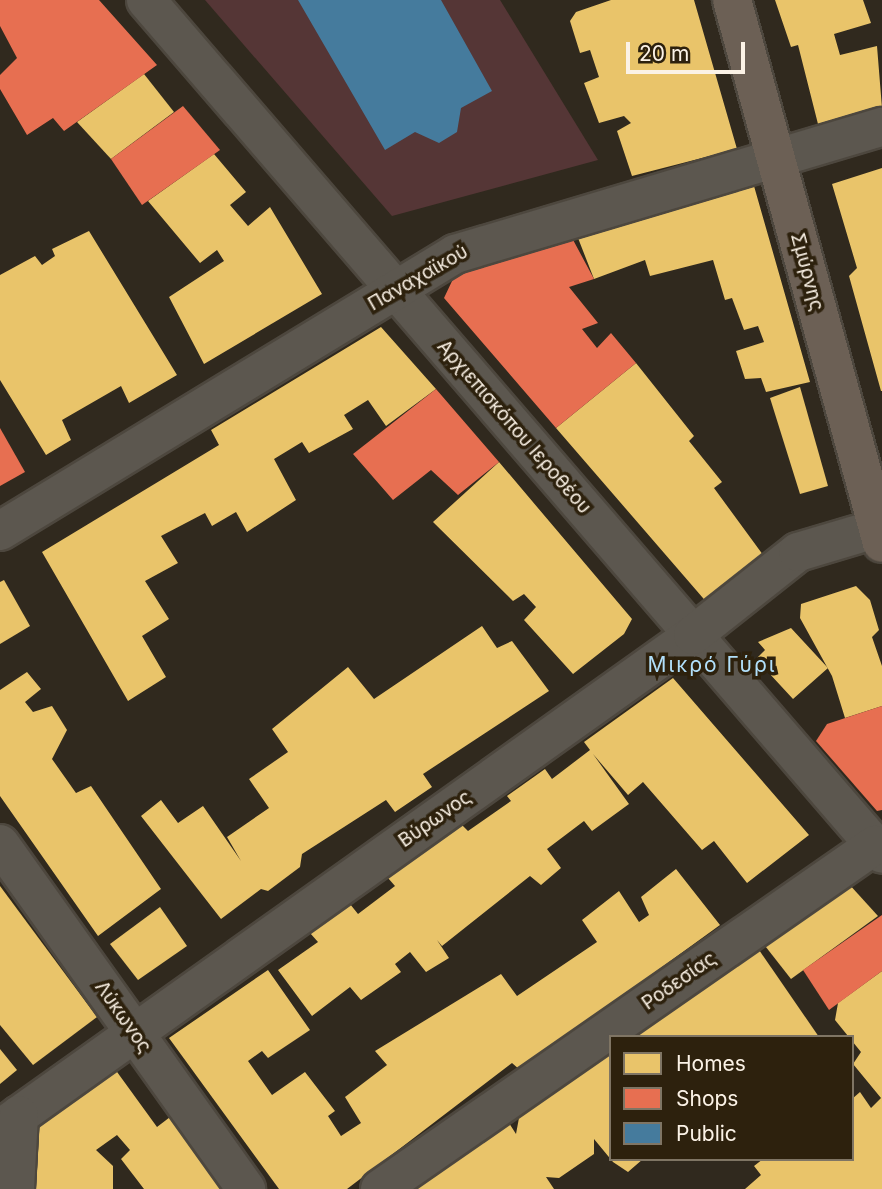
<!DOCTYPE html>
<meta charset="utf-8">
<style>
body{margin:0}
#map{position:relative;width:882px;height:1189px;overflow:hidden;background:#30291e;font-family:Inter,sans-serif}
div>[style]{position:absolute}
.green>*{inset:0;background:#553636}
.homes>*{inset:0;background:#e9c46a}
.shops>*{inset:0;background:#e76f51}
.public>*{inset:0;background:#457b9d}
.roads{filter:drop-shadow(2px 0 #4d473e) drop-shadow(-2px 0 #4d473e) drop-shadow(0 2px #4d473e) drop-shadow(0 -2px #4d473e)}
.minor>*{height:38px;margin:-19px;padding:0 19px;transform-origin:19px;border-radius:19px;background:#5c574f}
.major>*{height:38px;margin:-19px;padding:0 19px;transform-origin:19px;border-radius:19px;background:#6c6055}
span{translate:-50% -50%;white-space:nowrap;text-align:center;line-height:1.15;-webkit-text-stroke:7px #2d210d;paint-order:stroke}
.street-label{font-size:19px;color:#fbf2e6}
.neighbourhood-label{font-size:21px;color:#b1dffa;letter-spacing:2px}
.legend{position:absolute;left:609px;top:1035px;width:245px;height:126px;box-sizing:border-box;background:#2d210d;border:2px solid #7f7564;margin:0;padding:9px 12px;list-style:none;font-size:21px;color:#fbf2e6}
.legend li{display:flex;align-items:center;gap:14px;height:35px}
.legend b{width:35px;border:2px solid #7f7564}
.scale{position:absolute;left:626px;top:42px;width:119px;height:32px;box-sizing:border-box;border:4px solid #fbf2e6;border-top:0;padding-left:9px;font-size:21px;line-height:24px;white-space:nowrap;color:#fbf2e6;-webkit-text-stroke:5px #2d210d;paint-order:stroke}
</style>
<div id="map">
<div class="green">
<div style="clip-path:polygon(205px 0,500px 0,598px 160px,392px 216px)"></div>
</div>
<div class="homes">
<div style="clip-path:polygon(611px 0,694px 0,737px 149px,632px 176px,617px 131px,631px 123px,624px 116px,599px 123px,584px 83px,599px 77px,590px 50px,580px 53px,570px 21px,576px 12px)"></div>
<div style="clip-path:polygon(775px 0,863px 0,871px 23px,834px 34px,840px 55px,877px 46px,882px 108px,819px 128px,798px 45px,791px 47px)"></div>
<div style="clip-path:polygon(144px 74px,174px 112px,111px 159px,77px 122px)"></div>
<div style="clip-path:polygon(214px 154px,246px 192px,230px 205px,248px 226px,270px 207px,322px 294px,204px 364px,169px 297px,224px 261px,217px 250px,200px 263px,148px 201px)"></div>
<div style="clip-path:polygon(882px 168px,882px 391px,881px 391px,849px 276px,857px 268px,832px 184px)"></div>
<div style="clip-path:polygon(754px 186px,810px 382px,766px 392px,761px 378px,745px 379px,736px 351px,764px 342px,758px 326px,744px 330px,732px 298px,725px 300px,713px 260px,650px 276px,645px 260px,594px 279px,578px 238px)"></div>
<div style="clip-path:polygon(89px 231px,177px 375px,129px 403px,121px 386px,62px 420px,71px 440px,46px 455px,0 380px,0 275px,35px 256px,42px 265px,55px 256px,52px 249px)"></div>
<div style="clip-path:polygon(381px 327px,436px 389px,386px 426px,368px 400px,344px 415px,353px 429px,309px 453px,302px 442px,274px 459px,296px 500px,247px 532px,236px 512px,212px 526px,205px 513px,161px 536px,178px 563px,145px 581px,169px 619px,142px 636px,166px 677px,128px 701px,42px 552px,219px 445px,211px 430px)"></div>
<div style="clip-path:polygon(636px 363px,694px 436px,689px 441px,722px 482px,714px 488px,766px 559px,709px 605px,556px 428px)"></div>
<div style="clip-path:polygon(800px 387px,828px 486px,800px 494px,770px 398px)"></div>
<div style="clip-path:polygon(499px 462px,632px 619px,624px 634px,573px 674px,524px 620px,536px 607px,524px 594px,513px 601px,433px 522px)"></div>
<div style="clip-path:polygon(4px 580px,30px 626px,0 644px,0 582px)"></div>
<div style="clip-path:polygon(856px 586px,870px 600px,879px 630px,872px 637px,882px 666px,882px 706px,845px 718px,832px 676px,800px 618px,801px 604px)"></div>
<div style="clip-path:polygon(482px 626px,497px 648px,512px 641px,549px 691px,423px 774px,432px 787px,395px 812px,386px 800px,302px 854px,300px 867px,268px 891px,261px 889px,221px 919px,141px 816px,161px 800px,178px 823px,203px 806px,241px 861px,227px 837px,269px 808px,249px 779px,288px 752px,272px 729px,348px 667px,374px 699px)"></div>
<div style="clip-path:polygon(791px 628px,828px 668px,793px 699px,756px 659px,765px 650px,758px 642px)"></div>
<div style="clip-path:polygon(27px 672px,41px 689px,25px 702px,33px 712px,52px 706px,67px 730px,52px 759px,76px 793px,91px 786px,161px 889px,98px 936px,0 796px,0 690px)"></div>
<div style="clip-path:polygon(673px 678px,809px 835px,747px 883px,714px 841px,702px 850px,643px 782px,628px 795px,593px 754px,629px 804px,592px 831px,584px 821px,547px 849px,561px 868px,541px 885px,530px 876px,442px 946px,437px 940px,449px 958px,426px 972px,410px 952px,395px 964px,401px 972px,361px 1000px,350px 987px,312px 1016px,278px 970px,318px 942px,310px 933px,350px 904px,358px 914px,395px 886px,388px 878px,461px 824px,468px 831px,511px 801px,507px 796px,545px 769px,552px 779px,590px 750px,584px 742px)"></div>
<div style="clip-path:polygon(676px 869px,720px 925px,520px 1070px,512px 1063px,347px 1189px,279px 1189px,169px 1038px,268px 970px,310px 1030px,268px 1058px,262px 1051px,248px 1061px,272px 1095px,305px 1072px,335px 1111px,328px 1116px,341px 1136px,361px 1123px,345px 1097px,387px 1065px,375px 1051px,501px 974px,517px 996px,597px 942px,582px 920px,619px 891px,639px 922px,649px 915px,641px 897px)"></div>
<div style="clip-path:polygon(848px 883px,878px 916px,791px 979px,762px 942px)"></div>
<div style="clip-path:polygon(0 886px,97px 1017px,33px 1065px,0 1025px)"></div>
<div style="clip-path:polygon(160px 907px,187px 946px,138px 980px,110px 944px)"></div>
<div style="clip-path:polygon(757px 947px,819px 1037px,627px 1037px)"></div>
<div style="clip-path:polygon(882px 971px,882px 1189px,745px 1189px,761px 1175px,754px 1166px,763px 1159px,852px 1159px,852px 1099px,860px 1092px,871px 1108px,881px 1098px,853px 1064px,861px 1052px,835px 1020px,838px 1003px)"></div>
<div style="clip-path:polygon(0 1049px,17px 1070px,0 1084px)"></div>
<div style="clip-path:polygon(611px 1049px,611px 1159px,643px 1159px,628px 1172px,613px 1162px,594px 1139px,594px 1154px,559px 1178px,546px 1177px,554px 1189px,407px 1189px,509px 1123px,516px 1134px,521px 1107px)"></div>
<div style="clip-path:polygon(112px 1065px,157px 1127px,174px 1114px,224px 1189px,144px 1189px,121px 1159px,130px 1150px,117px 1135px,96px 1150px,113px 1166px,113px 1189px,34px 1189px,38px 1119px)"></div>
</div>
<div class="shops">
<div style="clip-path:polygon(0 0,99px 0,157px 65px,64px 131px,53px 118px,27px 135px,0 89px,0 75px,17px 58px,0 26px)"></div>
<div style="clip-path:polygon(183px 106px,220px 150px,142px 205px,111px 159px)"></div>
<div style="clip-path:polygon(571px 236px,594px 279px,569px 287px,598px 323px,582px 329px,597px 348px,611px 333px,636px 363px,556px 428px,444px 298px,453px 279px,490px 259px)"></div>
<div style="clip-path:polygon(436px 389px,499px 462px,458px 495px,431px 470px,393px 500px,353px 454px)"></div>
<div style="clip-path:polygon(0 428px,25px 472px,0 486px)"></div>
<div style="clip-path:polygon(882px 706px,882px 810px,877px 811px,816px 741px,827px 724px)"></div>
<div style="clip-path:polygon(882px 915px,882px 971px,829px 1010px,803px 970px)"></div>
</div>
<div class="public">
<div style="clip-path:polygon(298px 0,441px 0,492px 91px,461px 108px,457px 132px,439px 143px,415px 132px,385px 150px)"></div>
</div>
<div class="roads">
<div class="minor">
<div style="left:146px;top:0;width:1127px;rotate:49.24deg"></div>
<div style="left:0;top:531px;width:533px;rotate:-31.33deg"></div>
<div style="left:455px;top:254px;width:445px;rotate:-16.6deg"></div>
<div style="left:0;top:844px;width:424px;rotate:54.5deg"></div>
<div style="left:0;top:1129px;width:851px;rotate:-35.48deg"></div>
<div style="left:693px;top:635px;width:134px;rotate:-38.3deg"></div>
<div style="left:798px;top:552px;width:88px;rotate:-16.6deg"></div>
<div style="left:15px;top:1189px;width:74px;rotate:-86.9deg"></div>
<div style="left:380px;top:1189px;width:603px;rotate:-34.8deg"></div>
</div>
<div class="major">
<div style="left:732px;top:0;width:563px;rotate:74.56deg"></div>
</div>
</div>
<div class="street-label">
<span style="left:807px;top:272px;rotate:75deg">Σμύρνης</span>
<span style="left:418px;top:278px;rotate:-30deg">Παναχαϊκού</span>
<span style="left:514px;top:427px;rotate:49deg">Αρχιεπισκόπου Ιεροθέου</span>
<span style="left:435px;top:819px;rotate:-35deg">Βύρωνος</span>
<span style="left:679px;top:981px;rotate:-35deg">Ροδεσίας</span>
<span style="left:123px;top:1017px;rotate:55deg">Λύκωνος</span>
</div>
<div class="neighbourhood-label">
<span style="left:712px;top:665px">Μικρό Γύρι</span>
</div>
<ul class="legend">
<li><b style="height:19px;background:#e9c46a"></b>Homes</li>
<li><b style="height:19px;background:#e76f51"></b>Shops</li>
<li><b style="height:19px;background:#457b9d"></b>Public</li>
</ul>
<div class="scale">20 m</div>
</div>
